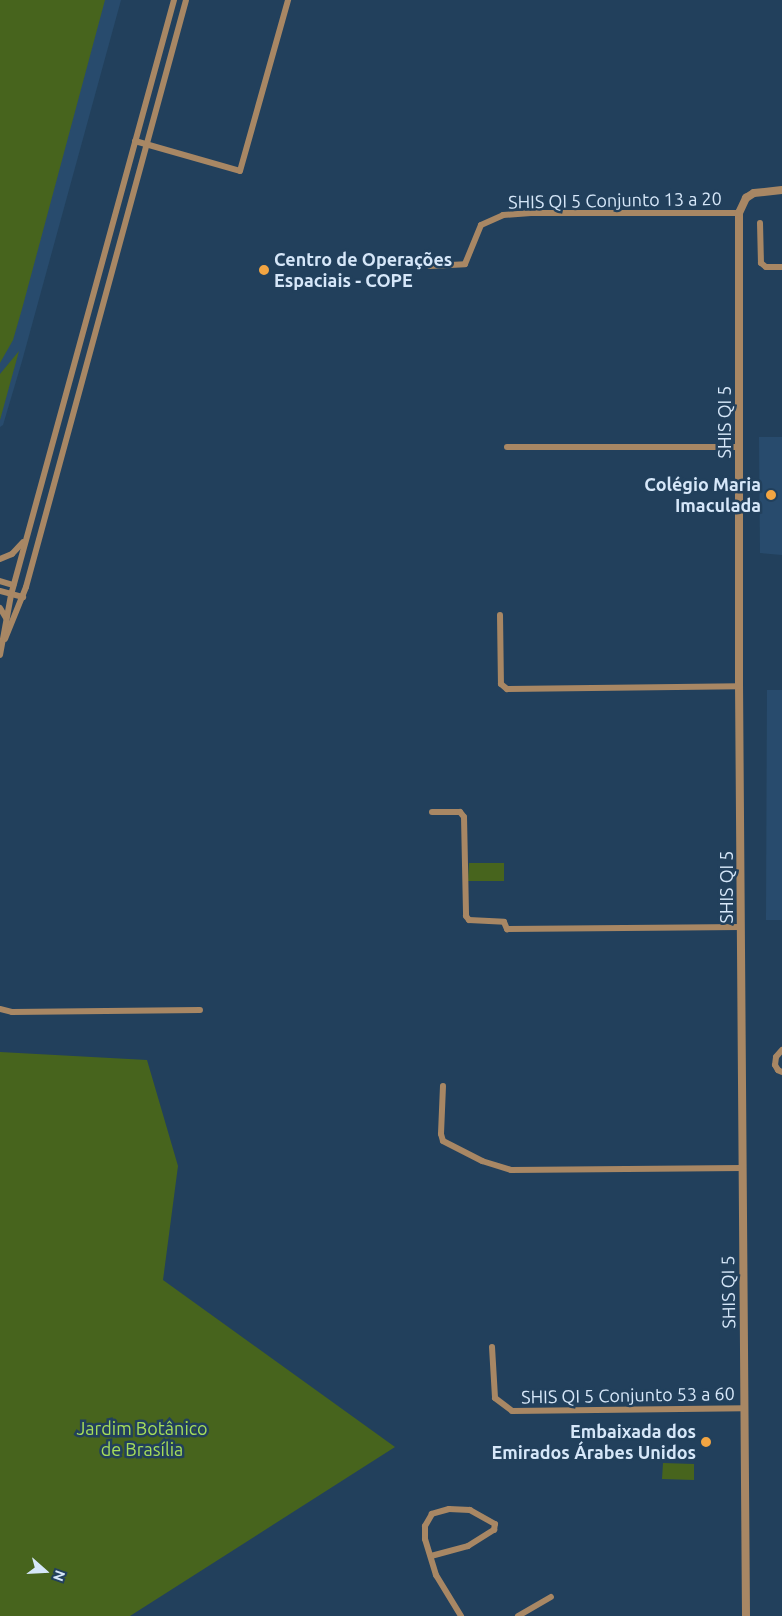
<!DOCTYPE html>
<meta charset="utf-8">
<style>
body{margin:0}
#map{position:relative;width:782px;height:1616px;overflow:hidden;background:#22405c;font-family:Ubuntu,sans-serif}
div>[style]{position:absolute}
.built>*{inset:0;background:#284b6d}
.green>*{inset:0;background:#47641d}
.minor>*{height:6px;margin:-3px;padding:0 3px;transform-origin:3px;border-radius:3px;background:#a88764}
.tertiary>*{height:8px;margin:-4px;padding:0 4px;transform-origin:4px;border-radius:4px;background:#a88764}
.dots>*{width:14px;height:14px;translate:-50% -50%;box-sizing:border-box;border:2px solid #22405c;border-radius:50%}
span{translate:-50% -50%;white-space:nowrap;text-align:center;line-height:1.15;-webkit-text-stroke:5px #22405c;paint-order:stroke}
.street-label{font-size:18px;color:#d6e7f9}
.poi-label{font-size:18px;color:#d6e7f9;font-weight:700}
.left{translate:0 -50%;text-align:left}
.right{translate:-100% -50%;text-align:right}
.park-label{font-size:18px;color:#a6dd5a}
.north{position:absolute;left:20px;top:1546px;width:50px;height:50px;-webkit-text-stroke:4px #22405c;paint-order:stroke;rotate:109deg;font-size:14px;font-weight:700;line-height:20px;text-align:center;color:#d6e7f9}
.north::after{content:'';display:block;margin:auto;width:18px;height:22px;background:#d6e7f9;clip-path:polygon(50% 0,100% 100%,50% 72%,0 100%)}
</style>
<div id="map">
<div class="built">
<div style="clip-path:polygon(0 0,121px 0,22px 361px,3px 425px,0 427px)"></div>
<div style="clip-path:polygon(759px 437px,782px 437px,782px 555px,760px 553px)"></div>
<div style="clip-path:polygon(767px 690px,782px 690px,782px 920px,766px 920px)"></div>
</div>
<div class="green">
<div style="clip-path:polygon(0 0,105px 0,22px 309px,13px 340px,0 363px)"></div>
<div style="clip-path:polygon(19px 351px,0 420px,0 374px)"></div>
<div style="clip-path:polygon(469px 863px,504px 863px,504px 881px,468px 881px)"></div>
<div style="clip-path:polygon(0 1052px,147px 1060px,178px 1166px,163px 1280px,395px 1447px,130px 1616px,0 1616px)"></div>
<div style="clip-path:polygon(663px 1463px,694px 1464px,694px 1480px,662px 1479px)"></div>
</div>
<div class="minor">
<div style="left:135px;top:141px;width:109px;rotate:15.9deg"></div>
<div style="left:240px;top:171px;width:178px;rotate:-74.3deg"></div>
<div style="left:760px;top:223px;width:40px;rotate:88.6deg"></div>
<div style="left:761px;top:263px;width:6px;rotate:39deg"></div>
<div style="left:766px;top:267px;width:16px"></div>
<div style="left:430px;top:266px;width:35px;rotate:-3deg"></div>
<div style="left:465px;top:264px;width:42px;rotate:-67.7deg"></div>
<div style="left:481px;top:225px;width:24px;rotate:-24deg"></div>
<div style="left:503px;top:215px;width:28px;rotate:-4deg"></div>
<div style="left:531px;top:213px;width:208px"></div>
<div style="left:507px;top:447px;width:232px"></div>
<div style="left:0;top:559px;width:13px;rotate:-23deg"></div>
<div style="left:12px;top:554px;width:16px;rotate:-47deg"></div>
<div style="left:0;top:581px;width:14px;rotate:17deg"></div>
<div style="left:0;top:591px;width:24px;rotate:15deg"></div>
<div style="left:0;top:608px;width:12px;rotate:59deg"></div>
<div style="left:500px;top:615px;width:69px;rotate:89.2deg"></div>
<div style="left:501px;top:684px;width:8px;rotate:40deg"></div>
<div style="left:507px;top:689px;width:232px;rotate:-0.7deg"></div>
<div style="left:5px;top:639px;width:56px;rotate:-68deg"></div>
<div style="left:26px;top:587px;width:608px;rotate:-74.75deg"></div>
<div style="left:0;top:655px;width:61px;rotate:-79.6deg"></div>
<div style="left:11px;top:595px;width:617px;rotate:-74.68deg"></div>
<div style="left:432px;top:812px;width:28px"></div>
<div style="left:460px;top:812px;width:6px;rotate:51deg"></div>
<div style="left:464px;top:817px;width:99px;rotate:88.8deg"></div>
<div style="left:466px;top:916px;width:5px;rotate:53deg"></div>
<div style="left:469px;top:920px;width:35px;rotate:3deg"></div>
<div style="left:504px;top:922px;width:8px;rotate:67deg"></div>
<div style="left:507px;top:929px;width:234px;rotate:-0.5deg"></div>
<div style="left:0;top:1009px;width:12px;rotate:14deg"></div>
<div style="left:12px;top:1012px;width:188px;rotate:-0.6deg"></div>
<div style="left:782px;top:1050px;width:9px;rotate:131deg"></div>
<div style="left:776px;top:1057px;width:8px;rotate:97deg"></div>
<div style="left:775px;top:1065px;width:6px;rotate:59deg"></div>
<div style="left:778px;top:1070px;width:4px;rotate:27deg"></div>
<div style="left:443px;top:1086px;width:48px;rotate:92.4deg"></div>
<div style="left:441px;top:1134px;width:7px;rotate:74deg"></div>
<div style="left:443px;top:1141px;width:44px;rotate:27.1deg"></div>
<div style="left:482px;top:1161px;width:30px;rotate:17deg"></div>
<div style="left:511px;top:1170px;width:231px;rotate:-0.5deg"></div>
<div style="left:492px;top:1347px;width:51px;rotate:86.6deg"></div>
<div style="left:495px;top:1398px;width:21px;rotate:37deg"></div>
<div style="left:512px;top:1411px;width:232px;rotate:-0.7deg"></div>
<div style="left:431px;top:1556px;width:38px;rotate:-15deg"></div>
<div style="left:468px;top:1546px;width:31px;rotate:-32deg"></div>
<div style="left:494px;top:1530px;width:6px;rotate:-81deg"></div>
<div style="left:495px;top:1524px;width:29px;rotate:-151deg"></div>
<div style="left:470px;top:1510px;width:21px;rotate:-177deg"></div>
<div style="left:449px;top:1509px;width:18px;rotate:164deg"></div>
<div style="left:432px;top:1514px;width:14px;rotate:120deg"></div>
<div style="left:425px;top:1526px;width:13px;rotate:90deg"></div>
<div style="left:425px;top:1539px;width:38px;rotate:73deg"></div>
<div style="left:436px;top:1575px;width:48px;rotate:58.6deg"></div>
<div style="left:518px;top:1616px;width:38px;rotate:-30deg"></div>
</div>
<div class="tertiary">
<div style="left:746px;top:1616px;width:930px;rotate:-90.43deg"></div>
<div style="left:739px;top:686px;width:473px;rotate:-90deg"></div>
<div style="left:739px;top:213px;width:17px;rotate:-65deg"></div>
<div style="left:746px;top:198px;width:9px;rotate:-32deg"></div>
<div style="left:754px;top:193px;width:28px;rotate:-6deg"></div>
</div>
<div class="dots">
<div style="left:264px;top:270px;background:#f3a542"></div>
<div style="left:771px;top:495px;background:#f3a542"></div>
<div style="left:706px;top:1442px;background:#f3a542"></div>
</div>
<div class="street-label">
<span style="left:615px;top:200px;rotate:-1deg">SHIS QI 5 Conjunto 13 a 20</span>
<span style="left:724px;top:422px;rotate:-90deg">SHIS QI 5</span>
<span style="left:726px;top:887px;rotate:-90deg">SHIS QI 5</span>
<span style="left:728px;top:1292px;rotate:-91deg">SHIS QI 5</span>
<span style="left:628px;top:1395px;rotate:-1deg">SHIS QI 5 Conjunto 53 a 60</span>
</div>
<div class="poi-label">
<span class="left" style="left:274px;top:270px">Centro de Operações<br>Espaciais - COPE</span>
<span class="right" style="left:761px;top:495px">Colégio Maria<br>Imaculada</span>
<span class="right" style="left:696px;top:1442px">Embaixada dos<br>Emirados Árabes Unidos</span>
</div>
<div class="park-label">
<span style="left:142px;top:1439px">Jardim Botânico<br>de Brasília</span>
</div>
<div class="north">N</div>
</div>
